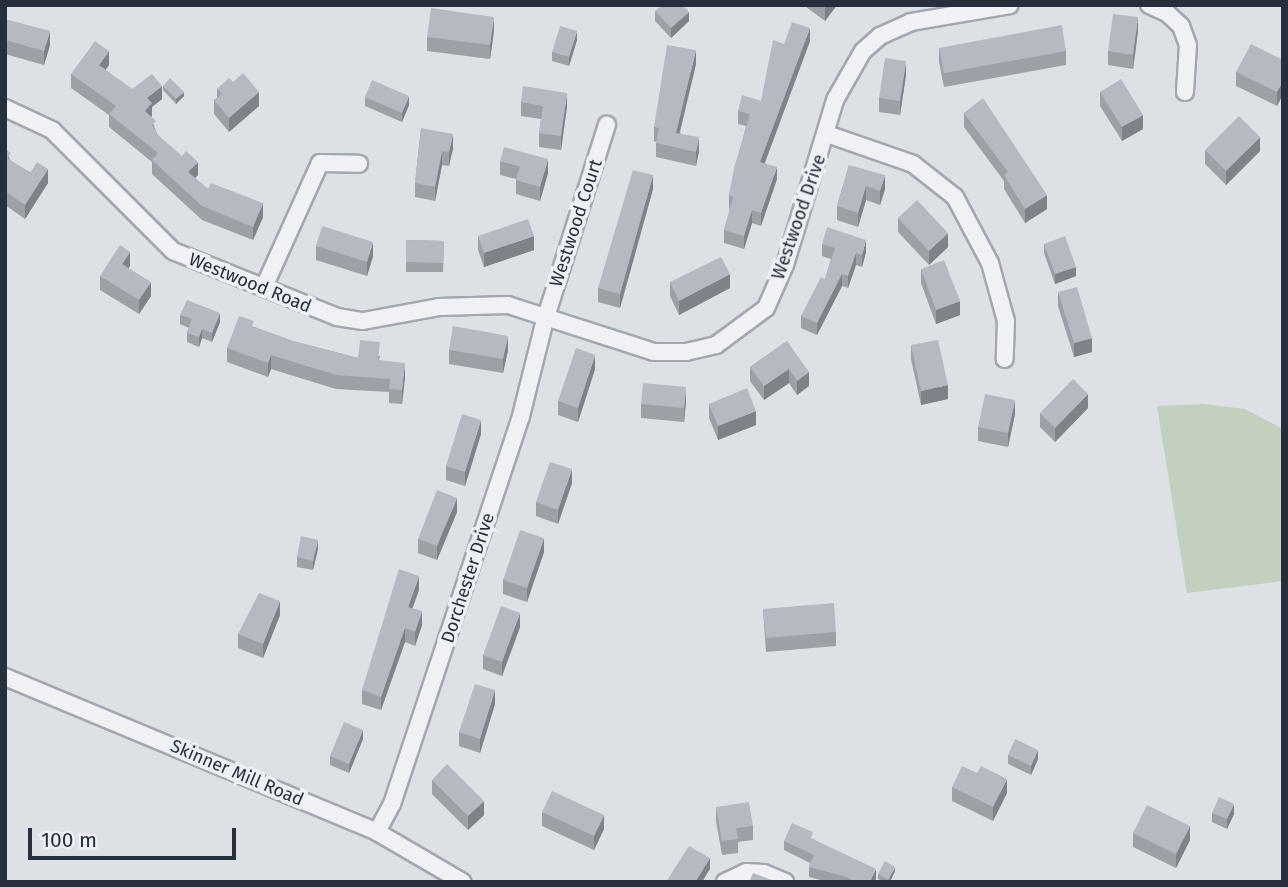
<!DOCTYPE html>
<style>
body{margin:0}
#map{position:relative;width:1288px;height:887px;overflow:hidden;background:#dde1e6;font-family:"Fira Sans",sans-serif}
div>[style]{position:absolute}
.green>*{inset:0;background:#c3cfbf}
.roads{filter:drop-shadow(2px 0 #a3a8b0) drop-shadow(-2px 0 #a3a8b0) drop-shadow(0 2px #a3a8b0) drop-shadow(0 -2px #a3a8b0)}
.minor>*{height:16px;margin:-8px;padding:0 8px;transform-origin:8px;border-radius:8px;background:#f0f1f5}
.wall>*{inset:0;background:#9ca0a7}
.shaded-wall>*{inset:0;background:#7f8288}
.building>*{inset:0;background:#b5bac2}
span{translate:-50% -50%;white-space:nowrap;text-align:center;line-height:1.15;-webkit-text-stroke:7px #ecf0f4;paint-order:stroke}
.street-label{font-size:18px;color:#282f3c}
.frame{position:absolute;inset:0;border:7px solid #282f3c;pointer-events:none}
.scale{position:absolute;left:28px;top:828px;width:208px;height:32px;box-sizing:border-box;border:4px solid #282f3c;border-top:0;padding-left:9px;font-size:21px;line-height:24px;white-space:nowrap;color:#282f3c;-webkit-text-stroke:5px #ecf0f4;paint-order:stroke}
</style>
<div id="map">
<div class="green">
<div style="clip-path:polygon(1203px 404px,1245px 409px,1283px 429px,1283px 581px,1187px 593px,1157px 406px)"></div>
</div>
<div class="roads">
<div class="minor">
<div style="left:1149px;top:5px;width:20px;rotate:24deg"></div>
<div style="left:1167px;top:13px;width:19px;rotate:43deg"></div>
<div style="left:1181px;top:26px;width:20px;rotate:70deg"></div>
<div style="left:1188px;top:45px;width:47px;rotate:93.7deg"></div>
<div style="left:5px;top:108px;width:52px;rotate:25.1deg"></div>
<div style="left:52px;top:130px;width:171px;rotate:45deg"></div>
<div style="left:173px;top:251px;width:177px;rotate:21.9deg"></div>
<div style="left:337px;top:317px;width:26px;rotate:9deg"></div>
<div style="left:363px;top:321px;width:77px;rotate:-10.4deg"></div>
<div style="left:439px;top:307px;width:69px;rotate:-1.7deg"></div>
<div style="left:508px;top:305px;width:153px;rotate:17.8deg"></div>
<div style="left:654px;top:352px;width:32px"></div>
<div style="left:686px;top:352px;width:31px;rotate:-13deg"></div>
<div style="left:716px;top:345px;width:62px;rotate:-36.5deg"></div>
<div style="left:766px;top:308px;width:47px;rotate:-66.2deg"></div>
<div style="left:785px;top:265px;width:172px;rotate:-73.1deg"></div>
<div style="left:835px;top:100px;width:56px;rotate:-60.3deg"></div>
<div style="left:863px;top:51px;width:23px;rotate:-41deg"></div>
<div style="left:880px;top:36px;width:34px;rotate:-24deg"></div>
<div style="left:911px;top:22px;width:100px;rotate:-9.7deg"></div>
<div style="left:827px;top:134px;width:91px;rotate:19.2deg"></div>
<div style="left:913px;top:164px;width:53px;rotate:38.2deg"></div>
<div style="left:955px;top:197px;width:75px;rotate:62.1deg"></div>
<div style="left:990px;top:263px;width:60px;rotate:74.6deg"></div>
<div style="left:1006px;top:321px;width:38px;rotate:92deg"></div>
<div style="left:264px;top:287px;width:136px;rotate:-65.7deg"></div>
<div style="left:320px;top:163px;width:39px;rotate:1deg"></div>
<div style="left:5px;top:677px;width:403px;rotate:22.6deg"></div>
<div style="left:377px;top:832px;width:99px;rotate:30.2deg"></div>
<div style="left:377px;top:832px;width:32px;rotate:-62deg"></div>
<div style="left:392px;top:804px;width:409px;rotate:-71.6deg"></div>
<div style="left:521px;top:416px;width:99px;rotate:-76deg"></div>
<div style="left:545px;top:320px;width:205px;rotate:-72.4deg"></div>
<div style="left:725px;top:882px;width:23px;rotate:-25deg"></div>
<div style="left:746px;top:872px;width:18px;rotate:3deg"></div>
<div style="left:764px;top:873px;width:23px;rotate:23deg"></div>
</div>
</div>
<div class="wall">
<div style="clip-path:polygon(806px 5px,837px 5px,825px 21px,806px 7px)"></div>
<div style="clip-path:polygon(655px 11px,689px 21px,671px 38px,655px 21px)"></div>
<div style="clip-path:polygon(5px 19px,50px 45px,44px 65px,5px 54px)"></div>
<div style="clip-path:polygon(494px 31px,490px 59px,427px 51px,427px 37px)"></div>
<div style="clip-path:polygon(1138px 31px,1133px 69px,1108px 65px,1108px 51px)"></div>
<div style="clip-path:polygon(577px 40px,569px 66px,552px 61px,552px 52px)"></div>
<div style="clip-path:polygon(810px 41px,765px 163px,777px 179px,761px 226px,752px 223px,744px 249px,724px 243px,724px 230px,730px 209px,729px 208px,729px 195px,746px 126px,738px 124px,738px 111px,761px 101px,784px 44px)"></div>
<div style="clip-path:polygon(939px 48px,1066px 51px,1066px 65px,944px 87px,939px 62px)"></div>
<div style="clip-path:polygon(1283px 60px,1277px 106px,1236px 86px,1236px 72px)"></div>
<div style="clip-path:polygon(696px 64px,680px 133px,699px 151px,696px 166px,656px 157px,656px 142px,654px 141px,654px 127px)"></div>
<div style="clip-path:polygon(109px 65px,105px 70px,132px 89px,162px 99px,152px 107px,151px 117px,156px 131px,158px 135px,198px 175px,195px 178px,208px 189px,263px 217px,253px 240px,202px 220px,152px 174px,152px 162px,109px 127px,109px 115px,71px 88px,71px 74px)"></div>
<div style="clip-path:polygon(906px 75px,900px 115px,879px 112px,879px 98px)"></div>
<div style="clip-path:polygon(233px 82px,259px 106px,229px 132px,214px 114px,214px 100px,217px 98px,217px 89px)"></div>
<div style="clip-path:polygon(163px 86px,184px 96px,176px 104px,163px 90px)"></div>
<div style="clip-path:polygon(1100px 92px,1143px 129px,1122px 141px,1100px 106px)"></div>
<div style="clip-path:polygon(365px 97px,409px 105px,402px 122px,365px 106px)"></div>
<div style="clip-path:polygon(521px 102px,567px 107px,561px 150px,539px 147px,539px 133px,541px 119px,521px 116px)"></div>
<div style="clip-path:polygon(964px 113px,1047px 209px,1025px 223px,1004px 189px,1004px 181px,964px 127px)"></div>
<div style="clip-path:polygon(421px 128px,453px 148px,449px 166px,442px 165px,435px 201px,415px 197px,415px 183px)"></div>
<div style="clip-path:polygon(5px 149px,11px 161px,48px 183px,25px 219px,5px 205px)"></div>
<div style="clip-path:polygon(1205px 150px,1260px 151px,1226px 185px,1205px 164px)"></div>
<div style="clip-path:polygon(500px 161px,548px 173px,540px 201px,516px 194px,516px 179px,500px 175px)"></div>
<div style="clip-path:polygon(849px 165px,885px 189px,880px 205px,866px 200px,858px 227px,837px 220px,837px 206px)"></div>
<div style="clip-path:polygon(653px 189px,620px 308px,598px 302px,598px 288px)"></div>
<div style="clip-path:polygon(898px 218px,948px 247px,929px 265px,898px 232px)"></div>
<div style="clip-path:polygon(478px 236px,534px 250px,484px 267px,478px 250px)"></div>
<div style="clip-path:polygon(406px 240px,444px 241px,443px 272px,406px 272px)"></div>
<div style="clip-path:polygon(822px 244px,866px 252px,862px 267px,856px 265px,848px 288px,842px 286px,817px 335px,801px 328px,801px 316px,825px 279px,831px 259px,822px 256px)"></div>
<div style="clip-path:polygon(1044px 244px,1076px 276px,1055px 284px,1044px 253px)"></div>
<div style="clip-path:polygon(316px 246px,373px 256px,367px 276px,316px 260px)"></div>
<div style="clip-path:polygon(130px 266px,128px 268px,151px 296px,139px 314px,100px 290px,100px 276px)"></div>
<div style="clip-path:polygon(921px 269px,960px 315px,936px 324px,921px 283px)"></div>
<div style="clip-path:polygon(670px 282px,730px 288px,679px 315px,670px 296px)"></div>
<div style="clip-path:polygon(1058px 292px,1092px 352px,1074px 357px,1058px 306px)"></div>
<div style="clip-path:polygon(180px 315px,220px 322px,212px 342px,202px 338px,199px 347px,187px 342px,187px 333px,189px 328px,180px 324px)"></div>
<div style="clip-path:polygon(254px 327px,293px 341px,358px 358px,380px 356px,379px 360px,405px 377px,402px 404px,389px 403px,389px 392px,336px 389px,271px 369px,268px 377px,227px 362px,227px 348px)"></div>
<div style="clip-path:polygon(787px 341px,809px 386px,797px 395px,789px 383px,764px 400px,750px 381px,750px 367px)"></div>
<div style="clip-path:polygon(911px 345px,948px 399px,921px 405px,911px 359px)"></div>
<div style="clip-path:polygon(449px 350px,508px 350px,503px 373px,449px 364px)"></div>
<div style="clip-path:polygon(595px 369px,578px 422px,558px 415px,558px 401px)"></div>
<div style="clip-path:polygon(686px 401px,684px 422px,641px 418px,641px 404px)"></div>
<div style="clip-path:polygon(709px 404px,756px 425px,718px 440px,709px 418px)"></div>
<div style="clip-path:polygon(1088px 408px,1055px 442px,1040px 427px,1040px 413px)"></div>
<div style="clip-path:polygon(1015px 414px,1008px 447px,978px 441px,978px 427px)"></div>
<div style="clip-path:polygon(481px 434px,465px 486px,446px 480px,446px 466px)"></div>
<div style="clip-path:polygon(572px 483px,558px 524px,536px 516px,536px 502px)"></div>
<div style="clip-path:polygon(457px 512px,437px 560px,418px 553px,418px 539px)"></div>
<div style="clip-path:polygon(318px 549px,313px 570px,297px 567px,297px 557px)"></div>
<div style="clip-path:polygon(544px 552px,527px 602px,503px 594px,503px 580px)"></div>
<div style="clip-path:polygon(419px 590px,412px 608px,422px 625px,415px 646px,405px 642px,381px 710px,362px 704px,362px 690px)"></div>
<div style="clip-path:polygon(763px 609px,836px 632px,836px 646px,766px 652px)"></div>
<div style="clip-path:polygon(280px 615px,263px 658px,238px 648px,238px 634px)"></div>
<div style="clip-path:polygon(520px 627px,502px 676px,483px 669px,483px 655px)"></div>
<div style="clip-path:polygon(495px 704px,480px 753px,459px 746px,459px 732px)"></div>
<div style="clip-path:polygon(363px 739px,349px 773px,330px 765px,330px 756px)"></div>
<div style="clip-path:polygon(1008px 755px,1038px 759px,1031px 775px,1008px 764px)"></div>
<div style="clip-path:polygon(432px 780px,484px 815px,468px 830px,432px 794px)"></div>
<div style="clip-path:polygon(952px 787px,1007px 793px,993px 821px,952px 801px)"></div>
<div style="clip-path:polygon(716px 807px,753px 826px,753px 840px,738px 842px,738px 853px,722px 855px,716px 821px)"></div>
<div style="clip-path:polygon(542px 812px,604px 829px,594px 850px,542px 826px)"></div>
<div style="clip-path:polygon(1212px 813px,1234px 814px,1227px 829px,1212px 822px)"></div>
<div style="clip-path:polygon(1133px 833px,1190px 840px,1176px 868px,1133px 847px)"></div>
<div style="clip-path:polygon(813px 839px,876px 878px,875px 882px,828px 882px,809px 877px,809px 867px,810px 863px,784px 850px,784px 841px)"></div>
<div style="clip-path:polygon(895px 871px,890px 882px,883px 882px,878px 879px,878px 874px)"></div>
</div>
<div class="shaded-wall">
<div style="clip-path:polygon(827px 5px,837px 5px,825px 21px,825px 7px)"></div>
<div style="clip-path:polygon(689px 12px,689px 21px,671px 38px,671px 28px)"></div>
<div style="clip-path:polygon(494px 17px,494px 31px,490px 59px,490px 45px)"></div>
<div style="clip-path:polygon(1138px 17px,1138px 31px,1133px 69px,1133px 55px)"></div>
<div style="clip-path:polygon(810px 28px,810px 41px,760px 175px,760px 162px)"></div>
<div style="clip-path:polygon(50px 31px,50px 45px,44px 65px,44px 51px)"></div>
<div style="clip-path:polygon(577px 31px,577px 40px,569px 66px,569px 57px)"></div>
<div style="clip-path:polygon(696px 50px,696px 64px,676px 146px,676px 133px)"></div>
<div style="clip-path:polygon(109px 51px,109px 65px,99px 79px,99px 65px)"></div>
<div style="clip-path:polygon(906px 61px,906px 75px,900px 115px,900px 101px)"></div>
<div style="clip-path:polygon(1283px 81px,1283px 95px,1277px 106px,1277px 92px)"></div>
<div style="clip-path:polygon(162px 86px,162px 99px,152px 107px,152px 116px,145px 125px,145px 111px,147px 98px)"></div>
<div style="clip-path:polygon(184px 92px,184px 96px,176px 104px,176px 99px)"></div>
<div style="clip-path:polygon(259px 92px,259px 106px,229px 132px,229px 118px)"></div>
<div style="clip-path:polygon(567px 93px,567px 107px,561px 150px,561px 136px)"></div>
<div style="clip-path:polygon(409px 96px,409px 105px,402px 122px,402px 113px)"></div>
<div style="clip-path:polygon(1143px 115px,1143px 129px,1122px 141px,1122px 127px)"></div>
<div style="clip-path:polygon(453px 134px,453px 148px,449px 166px,449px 152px)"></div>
<div style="clip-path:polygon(699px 137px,699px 151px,696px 166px,696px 152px)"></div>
<div style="clip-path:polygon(1260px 137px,1260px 151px,1226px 185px,1226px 171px)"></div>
<div style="clip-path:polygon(442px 151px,442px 165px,435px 201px,435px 187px)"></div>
<div style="clip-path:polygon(548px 159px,548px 173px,540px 201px,540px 187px)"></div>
<div style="clip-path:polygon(198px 162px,198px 175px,188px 186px,188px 172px)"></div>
<div style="clip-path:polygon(777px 167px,777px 179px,761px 226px,761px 213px)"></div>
<div style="clip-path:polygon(48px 169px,48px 183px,25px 219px,25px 205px)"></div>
<div style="clip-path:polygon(653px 175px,653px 189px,620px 308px,620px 294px)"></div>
<div style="clip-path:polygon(885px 175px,885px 189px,880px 205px,880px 191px)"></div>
<div style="clip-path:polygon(866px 186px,866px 200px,858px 227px,858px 213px)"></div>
<div style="clip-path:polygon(1047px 195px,1047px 209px,1025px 223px,1025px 209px)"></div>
<div style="clip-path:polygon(263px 203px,263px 217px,253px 240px,253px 227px)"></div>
<div style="clip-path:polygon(752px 210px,752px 223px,744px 249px,744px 236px)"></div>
<div style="clip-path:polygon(948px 233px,948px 247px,929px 265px,929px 251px)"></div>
<div style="clip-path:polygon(534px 236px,534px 250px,484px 267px,484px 253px)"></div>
<div style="clip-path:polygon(866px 240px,866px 252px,862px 267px,862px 255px)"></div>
<div style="clip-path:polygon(373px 242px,373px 256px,367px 276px,367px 262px)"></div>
<div style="clip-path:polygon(130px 252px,130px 266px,122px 278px,122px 264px)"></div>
<div style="clip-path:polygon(856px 253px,856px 265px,848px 288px,848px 276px)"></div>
<div style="clip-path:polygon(1076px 267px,1076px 276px,1055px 284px,1055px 274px)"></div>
<div style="clip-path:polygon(730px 274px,730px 288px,679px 315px,679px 301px)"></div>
<div style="clip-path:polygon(842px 274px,842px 286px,817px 335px,817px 323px)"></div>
<div style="clip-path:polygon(151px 282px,151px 296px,139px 314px,139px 300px)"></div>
<div style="clip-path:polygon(960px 301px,960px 315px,936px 324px,936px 310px)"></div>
<div style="clip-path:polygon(220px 313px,220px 322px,212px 342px,212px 333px)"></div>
<div style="clip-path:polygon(202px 329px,202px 338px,199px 347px,199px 337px)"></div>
<div style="clip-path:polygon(508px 336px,508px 350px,503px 373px,503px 359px)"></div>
<div style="clip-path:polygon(1092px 338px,1092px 352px,1074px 357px,1074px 343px)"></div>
<div style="clip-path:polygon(271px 355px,271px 369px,268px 377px,268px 363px)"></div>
<div style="clip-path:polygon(595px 355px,595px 369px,578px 422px,578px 408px)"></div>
<div style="clip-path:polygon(405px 363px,405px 377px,402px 404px,402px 390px)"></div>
<div style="clip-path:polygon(789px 369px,789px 383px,764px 400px,764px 386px)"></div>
<div style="clip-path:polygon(809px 372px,809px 386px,797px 395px,797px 381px)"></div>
<div style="clip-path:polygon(948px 385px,948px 399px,921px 405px,921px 391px)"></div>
<div style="clip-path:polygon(686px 387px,686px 401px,684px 422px,684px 408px)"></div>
<div style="clip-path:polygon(1088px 394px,1088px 408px,1055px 442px,1055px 428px)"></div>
<div style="clip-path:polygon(1015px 400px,1015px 414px,1008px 447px,1008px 433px)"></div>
<div style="clip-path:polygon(756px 411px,756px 425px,718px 440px,718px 426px)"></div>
<div style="clip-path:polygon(481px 420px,481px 434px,465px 486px,465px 472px)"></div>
<div style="clip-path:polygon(572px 469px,572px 483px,558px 524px,558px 510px)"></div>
<div style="clip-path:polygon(457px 498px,457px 512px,437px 560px,437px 546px)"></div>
<div style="clip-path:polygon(544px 538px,544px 552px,527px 602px,527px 588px)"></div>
<div style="clip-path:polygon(318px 540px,318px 549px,313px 570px,313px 561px)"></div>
<div style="clip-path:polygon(419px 576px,419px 590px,408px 621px,408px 607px)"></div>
<div style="clip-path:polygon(280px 601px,280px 615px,263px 658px,263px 644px)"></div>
<div style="clip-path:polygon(422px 611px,422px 625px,415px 646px,415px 632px)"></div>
<div style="clip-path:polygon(520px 613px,520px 627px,502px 676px,502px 662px)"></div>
<div style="clip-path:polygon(405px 628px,405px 642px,381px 710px,381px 697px)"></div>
<div style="clip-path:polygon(495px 690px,495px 704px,480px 753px,480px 739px)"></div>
<div style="clip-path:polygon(363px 730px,363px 739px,349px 773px,349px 764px)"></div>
<div style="clip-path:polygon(1038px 750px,1038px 759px,1031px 775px,1031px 766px)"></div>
<div style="clip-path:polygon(1007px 779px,1007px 793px,993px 821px,993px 807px)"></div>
<div style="clip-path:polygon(484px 801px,484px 815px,468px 830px,468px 816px)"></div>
<div style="clip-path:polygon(1234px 804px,1234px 814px,1227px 829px,1227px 819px)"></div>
<div style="clip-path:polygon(604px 815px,604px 829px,594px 850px,594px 836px)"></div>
<div style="clip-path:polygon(1190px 826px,1190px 840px,1176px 868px,1176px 854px)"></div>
<div style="clip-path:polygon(710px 858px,710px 869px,702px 882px,695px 882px)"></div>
<div style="clip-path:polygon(895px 867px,895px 871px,890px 882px,888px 882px)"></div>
<div style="clip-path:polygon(876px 869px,876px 878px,875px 882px,870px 882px)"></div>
</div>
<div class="building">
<div style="clip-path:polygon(662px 5px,683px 5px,689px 12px,671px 28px,655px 11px)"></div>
<div style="clip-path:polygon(431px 8px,494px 17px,490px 45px,427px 37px)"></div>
<div style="clip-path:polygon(1113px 14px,1138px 17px,1133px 55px,1108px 51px)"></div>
<div style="clip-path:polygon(5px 19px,50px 31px,44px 51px,5px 40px)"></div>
<div style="clip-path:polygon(792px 22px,810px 28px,760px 162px,777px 167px,761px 213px,752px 210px,744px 236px,724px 230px,733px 197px,729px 195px,734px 168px,750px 114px,738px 111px,742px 95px,761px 101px,773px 40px,784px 44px)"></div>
<div style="clip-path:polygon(1062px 25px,1066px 51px,944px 73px,939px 48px)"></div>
<div style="clip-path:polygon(560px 26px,577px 31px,569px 57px,552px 52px)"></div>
<div style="clip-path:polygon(95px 41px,109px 51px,99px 65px,132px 89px,152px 74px,162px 86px,147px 98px,152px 103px,145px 111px,156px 121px,152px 125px,158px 135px,182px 156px,186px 151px,198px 162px,188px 172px,208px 189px,211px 183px,263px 203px,253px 227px,202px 206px,152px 160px,158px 153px,109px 114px,116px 106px,71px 74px)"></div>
<div style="clip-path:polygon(1251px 44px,1283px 60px,1283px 81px,1277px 92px,1236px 72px)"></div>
<div style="clip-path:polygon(667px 45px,696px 50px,676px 133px,699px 137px,696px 152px,656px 143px,659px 128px,654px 127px)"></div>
<div style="clip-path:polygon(885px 58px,906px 61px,900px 101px,879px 98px)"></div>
<div style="clip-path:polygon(243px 73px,259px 92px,229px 118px,214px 100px,222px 94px,217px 89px,229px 78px,233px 82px)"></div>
<div style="clip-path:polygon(170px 78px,184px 92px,176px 99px,163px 86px)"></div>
<div style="clip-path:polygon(1121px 79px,1143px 115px,1122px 127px,1100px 92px)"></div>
<div style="clip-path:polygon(372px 80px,409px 96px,402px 113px,365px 97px)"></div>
<div style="clip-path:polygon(523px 86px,567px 93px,561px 136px,539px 133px,543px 106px,521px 102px)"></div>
<div style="clip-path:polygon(983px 98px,1047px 195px,1025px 209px,1004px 175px,1008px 172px,964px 113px)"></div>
<div style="clip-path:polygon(1239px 116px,1260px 137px,1226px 171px,1205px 150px)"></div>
<div style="clip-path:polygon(421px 128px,453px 134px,449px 152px,442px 151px,435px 187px,415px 183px)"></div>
<div style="clip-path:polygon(504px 147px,548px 159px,540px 187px,516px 180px,520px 166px,500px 161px)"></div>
<div style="clip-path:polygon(5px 149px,11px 153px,7px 158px,30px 173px,37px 162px,48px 169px,25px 205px,5px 191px)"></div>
<div style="clip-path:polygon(849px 165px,885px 175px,880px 191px,866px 186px,858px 213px,837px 206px)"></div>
<div style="clip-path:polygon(633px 170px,653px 175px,620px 294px,598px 288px)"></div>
<div style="clip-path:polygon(917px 200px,948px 233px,929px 251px,898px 218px)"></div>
<div style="clip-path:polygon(528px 219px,534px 236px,484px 253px,478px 236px)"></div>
<div style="clip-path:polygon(322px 226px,373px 242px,367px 262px,316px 246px)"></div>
<div style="clip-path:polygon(827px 227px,866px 240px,862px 255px,856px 253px,848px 276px,842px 274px,817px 323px,801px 316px,821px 277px,825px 279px,835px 248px,822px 244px)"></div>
<div style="clip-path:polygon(1065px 236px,1076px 267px,1055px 274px,1044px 244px)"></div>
<div style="clip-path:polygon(406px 240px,444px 241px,443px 263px,406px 262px)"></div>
<div style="clip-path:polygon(120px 245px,130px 252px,122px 264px,151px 282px,139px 300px,100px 276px)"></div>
<div style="clip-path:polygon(721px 257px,730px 274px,679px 301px,670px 282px)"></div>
<div style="clip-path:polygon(944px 260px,960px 301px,936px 310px,921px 269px)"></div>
<div style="clip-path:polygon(1077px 287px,1092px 338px,1074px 343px,1058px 292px)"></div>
<div style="clip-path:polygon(187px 300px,220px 313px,212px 333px,202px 329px,199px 337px,187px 333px,192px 319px,180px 315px)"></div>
<div style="clip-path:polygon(239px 316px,254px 321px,252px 326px,293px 341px,358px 358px,360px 340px,380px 342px,378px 360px,405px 363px,402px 390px,389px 389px,390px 379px,336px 375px,271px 355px,268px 363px,227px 348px)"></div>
<div style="clip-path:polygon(453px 326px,508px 336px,503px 359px,449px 350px)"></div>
<div style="clip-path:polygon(938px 340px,948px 385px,921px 391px,911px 345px)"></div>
<div style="clip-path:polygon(787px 341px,809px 372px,797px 381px,789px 369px,764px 386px,750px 367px)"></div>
<div style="clip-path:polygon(576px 348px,595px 355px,578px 408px,558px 401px)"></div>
<div style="clip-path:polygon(1073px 379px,1088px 394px,1055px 428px,1040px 413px)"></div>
<div style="clip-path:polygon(643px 383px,686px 387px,684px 408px,641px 404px)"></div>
<div style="clip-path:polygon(747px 388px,756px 411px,718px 426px,709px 404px)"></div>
<div style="clip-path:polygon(985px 394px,1015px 400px,1008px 433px,978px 427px)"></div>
<div style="clip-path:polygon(462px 414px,481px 420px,465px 472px,446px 466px)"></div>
<div style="clip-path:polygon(550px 462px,572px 469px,558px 510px,536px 502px)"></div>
<div style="clip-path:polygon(437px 490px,457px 498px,437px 546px,418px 539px)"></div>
<div style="clip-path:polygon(520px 530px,544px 538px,527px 588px,503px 580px)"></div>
<div style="clip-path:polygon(301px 536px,318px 540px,313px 561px,297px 557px)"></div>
<div style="clip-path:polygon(399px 569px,419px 576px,408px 607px,422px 611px,415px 632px,405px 628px,381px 697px,362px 690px)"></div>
<div style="clip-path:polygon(259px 593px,280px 601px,263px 644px,238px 634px)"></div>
<div style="clip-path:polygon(834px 603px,836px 632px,766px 638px,763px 609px)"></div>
<div style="clip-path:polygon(501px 606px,520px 613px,502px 662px,483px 655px)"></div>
<div style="clip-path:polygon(475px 684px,495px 690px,480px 739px,459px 732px)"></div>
<div style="clip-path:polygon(344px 722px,363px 730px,349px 764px,330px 756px)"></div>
<div style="clip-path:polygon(1015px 739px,1038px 750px,1031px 766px,1008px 755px)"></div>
<div style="clip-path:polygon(447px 764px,484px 801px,468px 816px,432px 780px)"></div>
<div style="clip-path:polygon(962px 766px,977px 773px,981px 766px,1007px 779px,993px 807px,952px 787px)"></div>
<div style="clip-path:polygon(552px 791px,604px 815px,594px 836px,542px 812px)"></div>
<div style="clip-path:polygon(1219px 797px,1234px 804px,1227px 819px,1212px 813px)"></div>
<div style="clip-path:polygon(749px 802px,753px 826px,736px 828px,738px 839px,722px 841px,716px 807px)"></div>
<div style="clip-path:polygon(1147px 805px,1190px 826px,1176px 854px,1133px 833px)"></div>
<div style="clip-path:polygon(792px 823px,813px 832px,811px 838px,876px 869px,870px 882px,855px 882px,847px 877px,809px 867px,814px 855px,784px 841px)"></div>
<div style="clip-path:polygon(689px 846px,710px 858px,695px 882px,666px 882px)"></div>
<div style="clip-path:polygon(885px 861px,895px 867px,888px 880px,878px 874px)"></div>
<div style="clip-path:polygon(753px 873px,777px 882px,749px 882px)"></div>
</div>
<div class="street-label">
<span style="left:799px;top:217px;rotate:-71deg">Westwood Drive</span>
<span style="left:576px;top:223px;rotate:-72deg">Westwood Court</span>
<span style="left:250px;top:283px;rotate:22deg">Westwood Road</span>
<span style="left:468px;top:578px;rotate:-72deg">Dorchester Drive</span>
<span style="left:237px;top:773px;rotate:23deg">Skinner Mill Road</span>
</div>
<div class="frame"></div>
<div class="scale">100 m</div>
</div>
